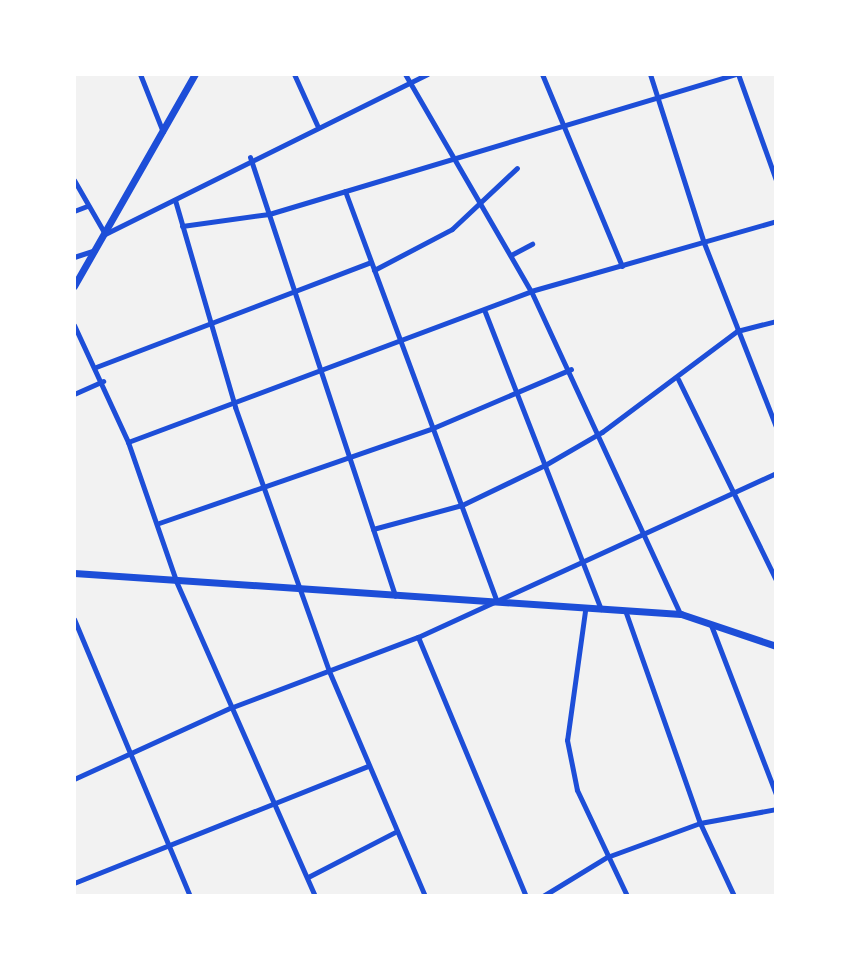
<!DOCTYPE html>
<style>
body{margin:0}
#map{position:relative;width:850px;height:970px;overflow:hidden;background:#f2f2f2;font-family:"Space Grotesk",sans-serif}
div>[style]{position:absolute}
.minor>*{height:5px;margin:-2.5px;padding:0 2.5px;transform-origin:2.5px;border-radius:2.5px;background:#1d4ed8}
.secondary>*{height:7px;margin:-3.5px;padding:0 3.5px;transform-origin:3.5px;border-radius:3.5px;background:#1d4ed8}
span{translate:-50% -50%;white-space:nowrap;text-align:center;line-height:1.15;-webkit-text-stroke:7px #fff;paint-order:stroke}
.frame{position:absolute;inset:0;border:76px solid #fff;pointer-events:none}
</style>
<div id="map">
<div class="minor">
<div style="left:140px;top:74px;width:62px;rotate:68.4deg"></div>
<div style="left:294px;top:74px;width:56px;rotate:65.7deg"></div>
<div style="left:405px;top:74px;width:251px;rotate:59.9deg"></div>
<div style="left:531px;top:291px;width:355px;rotate:65.2deg"></div>
<div style="left:542px;top:74px;width:208px;rotate:67.4deg"></div>
<div style="left:650px;top:74px;width:177px;rotate:72.3deg"></div>
<div style="left:704px;top:243px;width:198px;rotate:68.6deg"></div>
<div style="left:738px;top:74px;width:113px;rotate:70.3deg"></div>
<div style="left:250px;top:157px;width:462px;rotate:71.7deg"></div>
<div style="left:74px;top:180px;width:62px;rotate:60.1deg"></div>
<div style="left:105px;top:234px;width:360px;rotate:-26.4deg"></div>
<div style="left:345px;top:191px;width:437px;rotate:69.7deg"></div>
<div style="left:175px;top:200px;width:216px;rotate:73.8deg"></div>
<div style="left:235px;top:407px;width:280px;rotate:70.4deg"></div>
<div style="left:329px;top:671px;width:245px;rotate:66.9deg"></div>
<div style="left:74px;top:211px;width:14px;rotate:-21deg"></div>
<div style="left:182px;top:226px;width:88px;rotate:-7.9deg"></div>
<div style="left:269px;top:214px;width:487px;rotate:-16.7deg"></div>
<div style="left:511px;top:255px;width:24px;rotate:-28deg"></div>
<div style="left:74px;top:257px;width:22px;rotate:-18deg"></div>
<div style="left:374px;top:270px;width:88px;rotate:-27.7deg"></div>
<div style="left:452px;top:229px;width:89px;rotate:-43.2deg"></div>
<div style="left:485px;top:312px;width:319px;rotate:68.7deg"></div>
<div style="left:74px;top:325px;width:129px;rotate:65.2deg"></div>
<div style="left:128px;top:442px;width:147px;rotate:70.9deg"></div>
<div style="left:176px;top:581px;width:344px;rotate:66.2deg"></div>
<div style="left:96px;top:367px;width:294px;rotate:-20.9deg"></div>
<div style="left:678px;top:379px;width:224px;rotate:64deg"></div>
<div style="left:74px;top:394px;width:32px;rotate:-24deg"></div>
<div style="left:128px;top:442px;width:430px;rotate:-20.5deg"></div>
<div style="left:531px;top:291px;width:255px;rotate:-15.9deg"></div>
<div style="left:159px;top:523px;width:290px;rotate:-19.1deg"></div>
<div style="left:433px;top:428px;width:150px;rotate:-23.1deg"></div>
<div style="left:373px;top:529px;width:92px;rotate:-15.1deg"></div>
<div style="left:462px;top:505px;width:92px;rotate:-25.7deg"></div>
<div style="left:545px;top:465px;width:66px;rotate:-30.1deg"></div>
<div style="left:602px;top:432px;width:169px;rotate:-36.8deg"></div>
<div style="left:737px;top:331px;width:40px;rotate:-14.4deg"></div>
<div style="left:585px;top:611px;width:130px;rotate:97.9deg"></div>
<div style="left:567px;top:740px;width:51px;rotate:78.7deg"></div>
<div style="left:577px;top:790px;width:117px;rotate:64.7deg"></div>
<div style="left:626px;top:613px;width:223px;rotate:70.6deg"></div>
<div style="left:700px;top:823px;width:81px;rotate:65deg"></div>
<div style="left:74px;top:619px;width:300px;rotate:67.3deg"></div>
<div style="left:711px;top:625px;width:181px;rotate:69deg"></div>
<div style="left:418px;top:637px;width:281px;rotate:67.4deg"></div>
<div style="left:74px;top:779px;width:171px;rotate:-24.5deg"></div>
<div style="left:230px;top:708px;width:201px;rotate:-20.7deg"></div>
<div style="left:418px;top:637px;width:394px;rotate:-24.6deg"></div>
<div style="left:308px;top:877px;width:100px;rotate:-27.3deg"></div>
<div style="left:74px;top:883px;width:316px;rotate:-21.7deg"></div>
<div style="left:543px;top:896px;width:75px;rotate:-31.4deg"></div>
<div style="left:607px;top:857px;width:99px;rotate:-20.1deg"></div>
<div style="left:700px;top:823px;width:77px;rotate:-10.4deg"></div>
</div>
<div class="secondary">
<div style="left:74px;top:286px;width:244px;rotate:-60.3deg"></div>
<div style="left:74px;top:573px;width:608px;rotate:3.86deg"></div>
<div style="left:681px;top:614px;width:100px;rotate:18.6deg"></div>
</div>
<div class="frame"></div>
</div>
